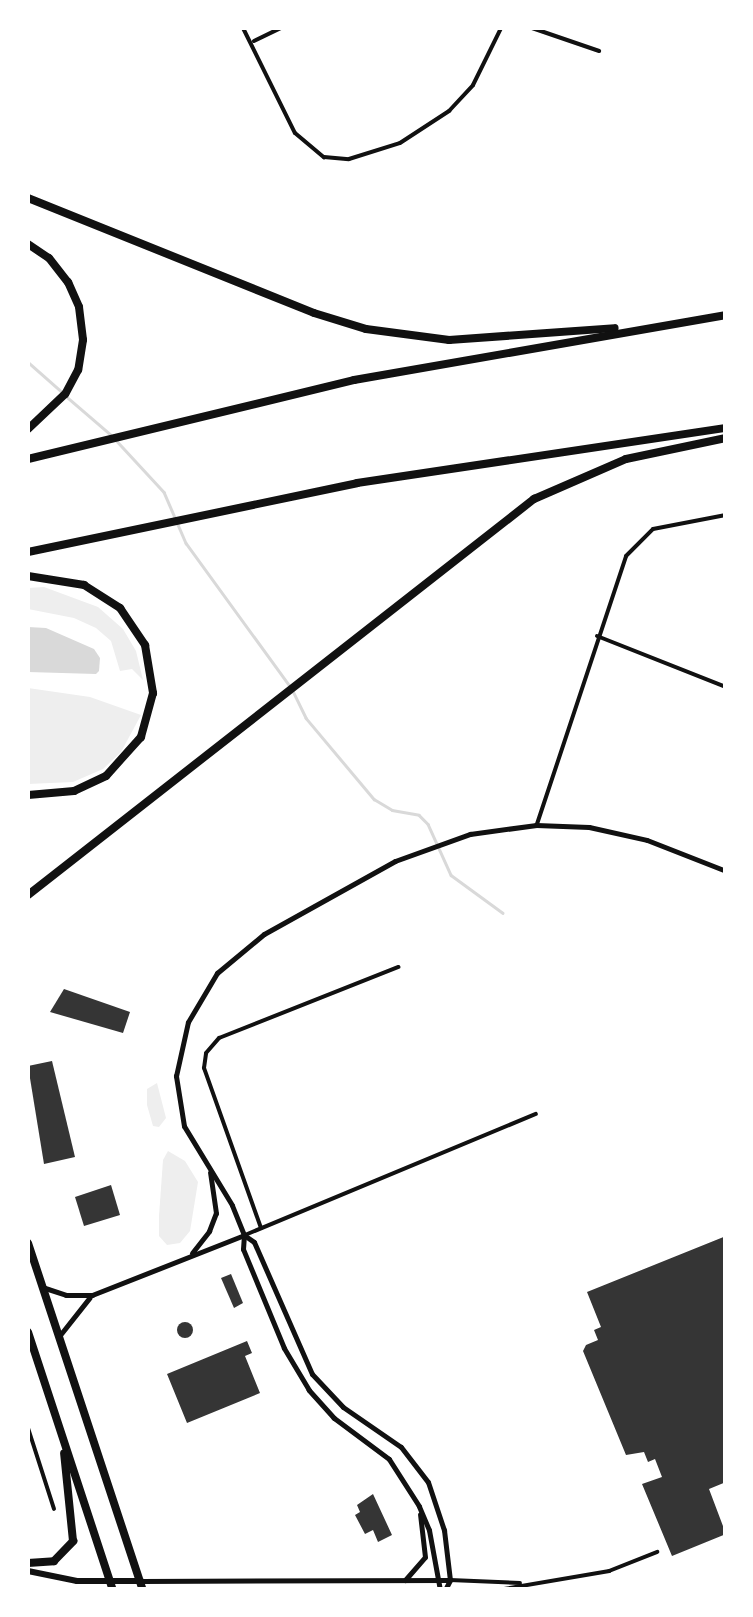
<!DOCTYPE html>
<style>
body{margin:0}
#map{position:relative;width:753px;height:1617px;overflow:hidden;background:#fff;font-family:"Times New Roman",serif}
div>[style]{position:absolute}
.green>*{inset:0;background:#eee}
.water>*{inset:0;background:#d9d9d9}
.stream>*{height:2.5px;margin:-1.25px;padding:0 1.25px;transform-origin:1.25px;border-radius:1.25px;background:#d9d9d9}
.building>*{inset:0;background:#353535}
.round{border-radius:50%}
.minor>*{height:4px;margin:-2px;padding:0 2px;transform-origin:2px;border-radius:2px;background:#111}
.tertiary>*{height:5px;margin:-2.5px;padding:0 2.5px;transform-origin:2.5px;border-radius:2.5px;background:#111}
.secondary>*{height:6px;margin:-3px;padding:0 3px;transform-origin:3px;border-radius:3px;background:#111}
.trunk>*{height:8px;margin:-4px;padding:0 4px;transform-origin:4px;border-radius:4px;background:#111}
.motorway>*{height:8px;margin:-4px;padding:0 4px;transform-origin:4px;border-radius:4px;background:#111}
span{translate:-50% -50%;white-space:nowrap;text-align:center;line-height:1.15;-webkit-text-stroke:10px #fff;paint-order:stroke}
.frame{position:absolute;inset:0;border:30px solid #fff;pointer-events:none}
</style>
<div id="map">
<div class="green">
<div style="clip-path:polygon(44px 587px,98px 607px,123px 629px,136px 651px,143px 680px,132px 669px,120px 671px,111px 641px,96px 628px,74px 618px,28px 609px,28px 588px)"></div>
<div style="clip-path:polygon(28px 688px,90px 697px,141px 715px,121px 752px,103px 769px,73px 782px,28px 784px)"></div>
<div style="clip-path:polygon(157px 1083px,166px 1118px,159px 1127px,153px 1126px,147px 1105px,147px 1089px)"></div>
<div style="clip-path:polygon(168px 1151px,185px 1161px,198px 1182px,190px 1231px,180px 1243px,167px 1245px,159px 1236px,159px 1216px,163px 1160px)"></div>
</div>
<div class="water">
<div style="clip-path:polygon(28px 627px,46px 628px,94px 649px,100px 658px,99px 671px,96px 674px,28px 672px)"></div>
</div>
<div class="stream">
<div style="left:28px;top:362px;width:44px;rotate:41.3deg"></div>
<div style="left:67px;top:397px;width:57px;rotate:40.7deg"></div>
<div style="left:116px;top:440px;width:71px;rotate:47.3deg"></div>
<div style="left:164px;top:492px;width:56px;rotate:66.7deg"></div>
<div style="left:186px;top:543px;width:175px;rotate:54deg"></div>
<div style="left:293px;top:691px;width:30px;rotate:64deg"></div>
<div style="left:306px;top:718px;width:106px;rotate:50deg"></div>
<div style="left:374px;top:799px;width:21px;rotate:31deg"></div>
<div style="left:392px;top:810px;width:27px;rotate:10deg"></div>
<div style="left:419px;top:815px;width:13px;rotate:45deg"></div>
<div style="left:428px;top:824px;width:56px;rotate:65.7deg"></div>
<div style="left:451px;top:875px;width:64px;rotate:36.2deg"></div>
</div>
<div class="building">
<div style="clip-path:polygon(64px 989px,130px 1012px,123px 1033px,50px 1012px)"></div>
<div style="clip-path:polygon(52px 1061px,75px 1157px,44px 1164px,28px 1066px)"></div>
<div style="clip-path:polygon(111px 1185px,120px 1215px,84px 1226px,75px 1197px)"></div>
<div style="clip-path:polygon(726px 1236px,726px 1482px,709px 1489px,726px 1534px,672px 1556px,642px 1484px,662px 1477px,655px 1459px,648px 1462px,644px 1452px,626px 1455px,583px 1351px,586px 1345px,598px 1340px,594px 1330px,601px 1327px,587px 1292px)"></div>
<div style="clip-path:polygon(231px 1274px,243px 1303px,234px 1308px,221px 1278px)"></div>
<div class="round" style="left:177px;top:1322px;width:16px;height:16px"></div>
<div style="clip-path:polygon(247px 1341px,252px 1353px,245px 1356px,260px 1393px,187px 1423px,167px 1374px)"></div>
<div style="clip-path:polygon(373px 1494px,392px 1535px,378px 1542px,373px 1530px,365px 1534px,355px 1515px,360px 1512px,357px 1505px)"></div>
</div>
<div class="minor">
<div style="left:243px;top:28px;width:117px;rotate:63.7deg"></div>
<div style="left:295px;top:133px;width:38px;rotate:40deg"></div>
<div style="left:324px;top:157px;width:25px;rotate:5deg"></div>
<div style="left:349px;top:159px;width:53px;rotate:-17.4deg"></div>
<div style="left:400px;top:143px;width:59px;rotate:-33.1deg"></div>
<div style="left:449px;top:111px;width:35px;rotate:-47deg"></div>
<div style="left:473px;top:85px;width:64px;rotate:-63.8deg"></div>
<div style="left:532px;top:28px;width:71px;rotate:18.9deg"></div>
<div style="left:254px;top:41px;width:30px;rotate:-26deg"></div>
<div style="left:597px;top:636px;width:139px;rotate:21.6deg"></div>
<div style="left:537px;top:824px;width:282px;rotate:-71.6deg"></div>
<div style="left:626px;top:556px;width:38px;rotate:-45deg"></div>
<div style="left:653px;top:529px;width:74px;rotate:-10.9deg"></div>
<div style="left:261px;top:1228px;width:170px;rotate:-109.6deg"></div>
<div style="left:204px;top:1068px;width:15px;rotate:-82deg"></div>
<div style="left:206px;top:1053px;width:20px;rotate:-49deg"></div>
<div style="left:219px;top:1038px;width:193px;rotate:-21.6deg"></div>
<div style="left:245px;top:1235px;width:315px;rotate:-22.6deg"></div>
<div style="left:28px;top:1428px;width:85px;rotate:72.2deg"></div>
<div style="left:450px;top:1580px;width:70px;rotate:2.5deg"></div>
<div style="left:498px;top:1590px;width:113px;rotate:-9.7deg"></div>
<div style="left:609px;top:1571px;width:52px;rotate:-21.6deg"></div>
</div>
<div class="tertiary">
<div style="left:244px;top:1235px;width:12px;rotate:35deg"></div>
<div style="left:254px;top:1242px;width:144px;rotate:66.3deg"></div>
<div style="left:312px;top:1374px;width:45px;rotate:46.8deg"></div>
<div style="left:343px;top:1407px;width:70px;rotate:34.6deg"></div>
<div style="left:401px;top:1447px;width:44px;rotate:52.4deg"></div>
<div style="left:428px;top:1482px;width:51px;rotate:71.6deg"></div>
<div style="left:444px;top:1530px;width:50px;rotate:83.2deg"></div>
<div style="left:450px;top:1580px;width:11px;rotate:117deg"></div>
<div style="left:192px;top:1253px;width:28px;rotate:-52deg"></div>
<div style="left:209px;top:1231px;width:19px;rotate:-69deg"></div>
<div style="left:216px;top:1213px;width:41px;rotate:-98.3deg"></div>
<div style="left:45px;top:1288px;width:22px;rotate:18deg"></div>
<div style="left:66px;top:1295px;width:26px"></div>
<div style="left:92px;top:1295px;width:163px;rotate:-21.5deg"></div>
<div style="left:60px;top:1335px;width:48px;rotate:-51.7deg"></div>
<div style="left:405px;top:1580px;width:30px;rotate:-49deg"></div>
<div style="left:425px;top:1557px;width:43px;rotate:-96.6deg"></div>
<div style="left:141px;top:1581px;width:309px;rotate:-0.2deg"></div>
<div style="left:440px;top:1590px;width:61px;rotate:-100.4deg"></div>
<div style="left:429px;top:1530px;width:26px;rotate:-113deg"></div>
<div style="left:419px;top:1506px;width:56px;rotate:-122.6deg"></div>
<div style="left:389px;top:1459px;width:69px;rotate:-143.3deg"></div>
<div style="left:334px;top:1418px;width:38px;rotate:-132deg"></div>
<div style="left:309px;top:1390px;width:49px;rotate:-120.8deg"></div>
<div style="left:284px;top:1348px;width:107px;rotate:-112.5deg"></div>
<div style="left:243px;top:1249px;width:14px;rotate:-86deg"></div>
<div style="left:244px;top:1235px;width:32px;rotate:-112deg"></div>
<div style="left:232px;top:1205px;width:92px;rotate:-121.3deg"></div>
<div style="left:184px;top:1126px;width:51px;rotate:-99.1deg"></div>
<div style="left:176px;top:1076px;width:55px;rotate:-77.5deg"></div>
<div style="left:188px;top:1022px;width:57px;rotate:-59.4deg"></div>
<div style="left:217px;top:973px;width:61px;rotate:-39.7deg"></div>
<div style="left:264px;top:934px;width:150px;rotate:-29.1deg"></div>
<div style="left:395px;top:861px;width:80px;rotate:-19.8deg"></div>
<div style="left:470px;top:834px;width:67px;rotate:-7.8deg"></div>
<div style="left:536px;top:825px;width:53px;rotate:2.2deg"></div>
<div style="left:589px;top:827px;width:59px;rotate:12.6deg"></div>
<div style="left:647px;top:840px;width:85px;rotate:21.4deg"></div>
</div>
<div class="secondary">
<div style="left:28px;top:1571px;width:50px;rotate:11.5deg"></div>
<div style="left:77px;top:1581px;width:64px"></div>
</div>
<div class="trunk">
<div style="left:28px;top:1243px;width:366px;rotate:71.7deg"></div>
<div style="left:28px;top:1332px;width:272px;rotate:71.8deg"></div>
<div style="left:28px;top:1563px;width:26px;rotate:-4deg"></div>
<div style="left:54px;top:1561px;width:28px;rotate:-46deg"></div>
<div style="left:73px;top:1541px;width:88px;rotate:-95.8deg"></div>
</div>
<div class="motorway">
<div style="left:28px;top:198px;width:308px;rotate:21.9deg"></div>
<div style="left:314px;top:313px;width:54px;rotate:17.1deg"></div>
<div style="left:366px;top:329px;width:84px;rotate:7.5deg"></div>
<div style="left:449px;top:340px;width:166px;rotate:-4.1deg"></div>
<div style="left:28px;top:244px;width:25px;rotate:34deg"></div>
<div style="left:49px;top:258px;width:31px;rotate:52deg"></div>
<div style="left:68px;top:282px;width:27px;rotate:66deg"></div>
<div style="left:79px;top:307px;width:33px;rotate:83deg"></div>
<div style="left:83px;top:340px;width:30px;rotate:99deg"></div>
<div style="left:78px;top:370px;width:27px;rotate:118deg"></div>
<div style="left:65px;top:394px;width:51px;rotate:136.6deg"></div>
<div style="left:28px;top:459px;width:335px;rotate:-13.6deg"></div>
<div style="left:354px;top:380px;width:378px;rotate:-9.9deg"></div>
<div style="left:28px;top:552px;width:336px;rotate:-11.8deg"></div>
<div style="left:357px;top:483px;width:373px;rotate:-8.5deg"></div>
<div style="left:28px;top:576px;width:57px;rotate:9.1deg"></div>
<div style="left:84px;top:585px;width:43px;rotate:32.6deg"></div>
<div style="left:120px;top:608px;width:45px;rotate:56deg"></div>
<div style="left:145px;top:645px;width:49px;rotate:80.5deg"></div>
<div style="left:153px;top:693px;width:46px;rotate:105.3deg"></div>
<div style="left:141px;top:737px;width:52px;rotate:131.9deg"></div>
<div style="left:106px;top:776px;width:35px;rotate:155deg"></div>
<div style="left:74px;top:791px;width:46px;rotate:175deg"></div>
<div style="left:28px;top:895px;width:643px;rotate:-38.05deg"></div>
<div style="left:534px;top:499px;width:100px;rotate:-23.5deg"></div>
<div style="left:626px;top:459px;width:102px;rotate:-11.9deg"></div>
</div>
<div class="frame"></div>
</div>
